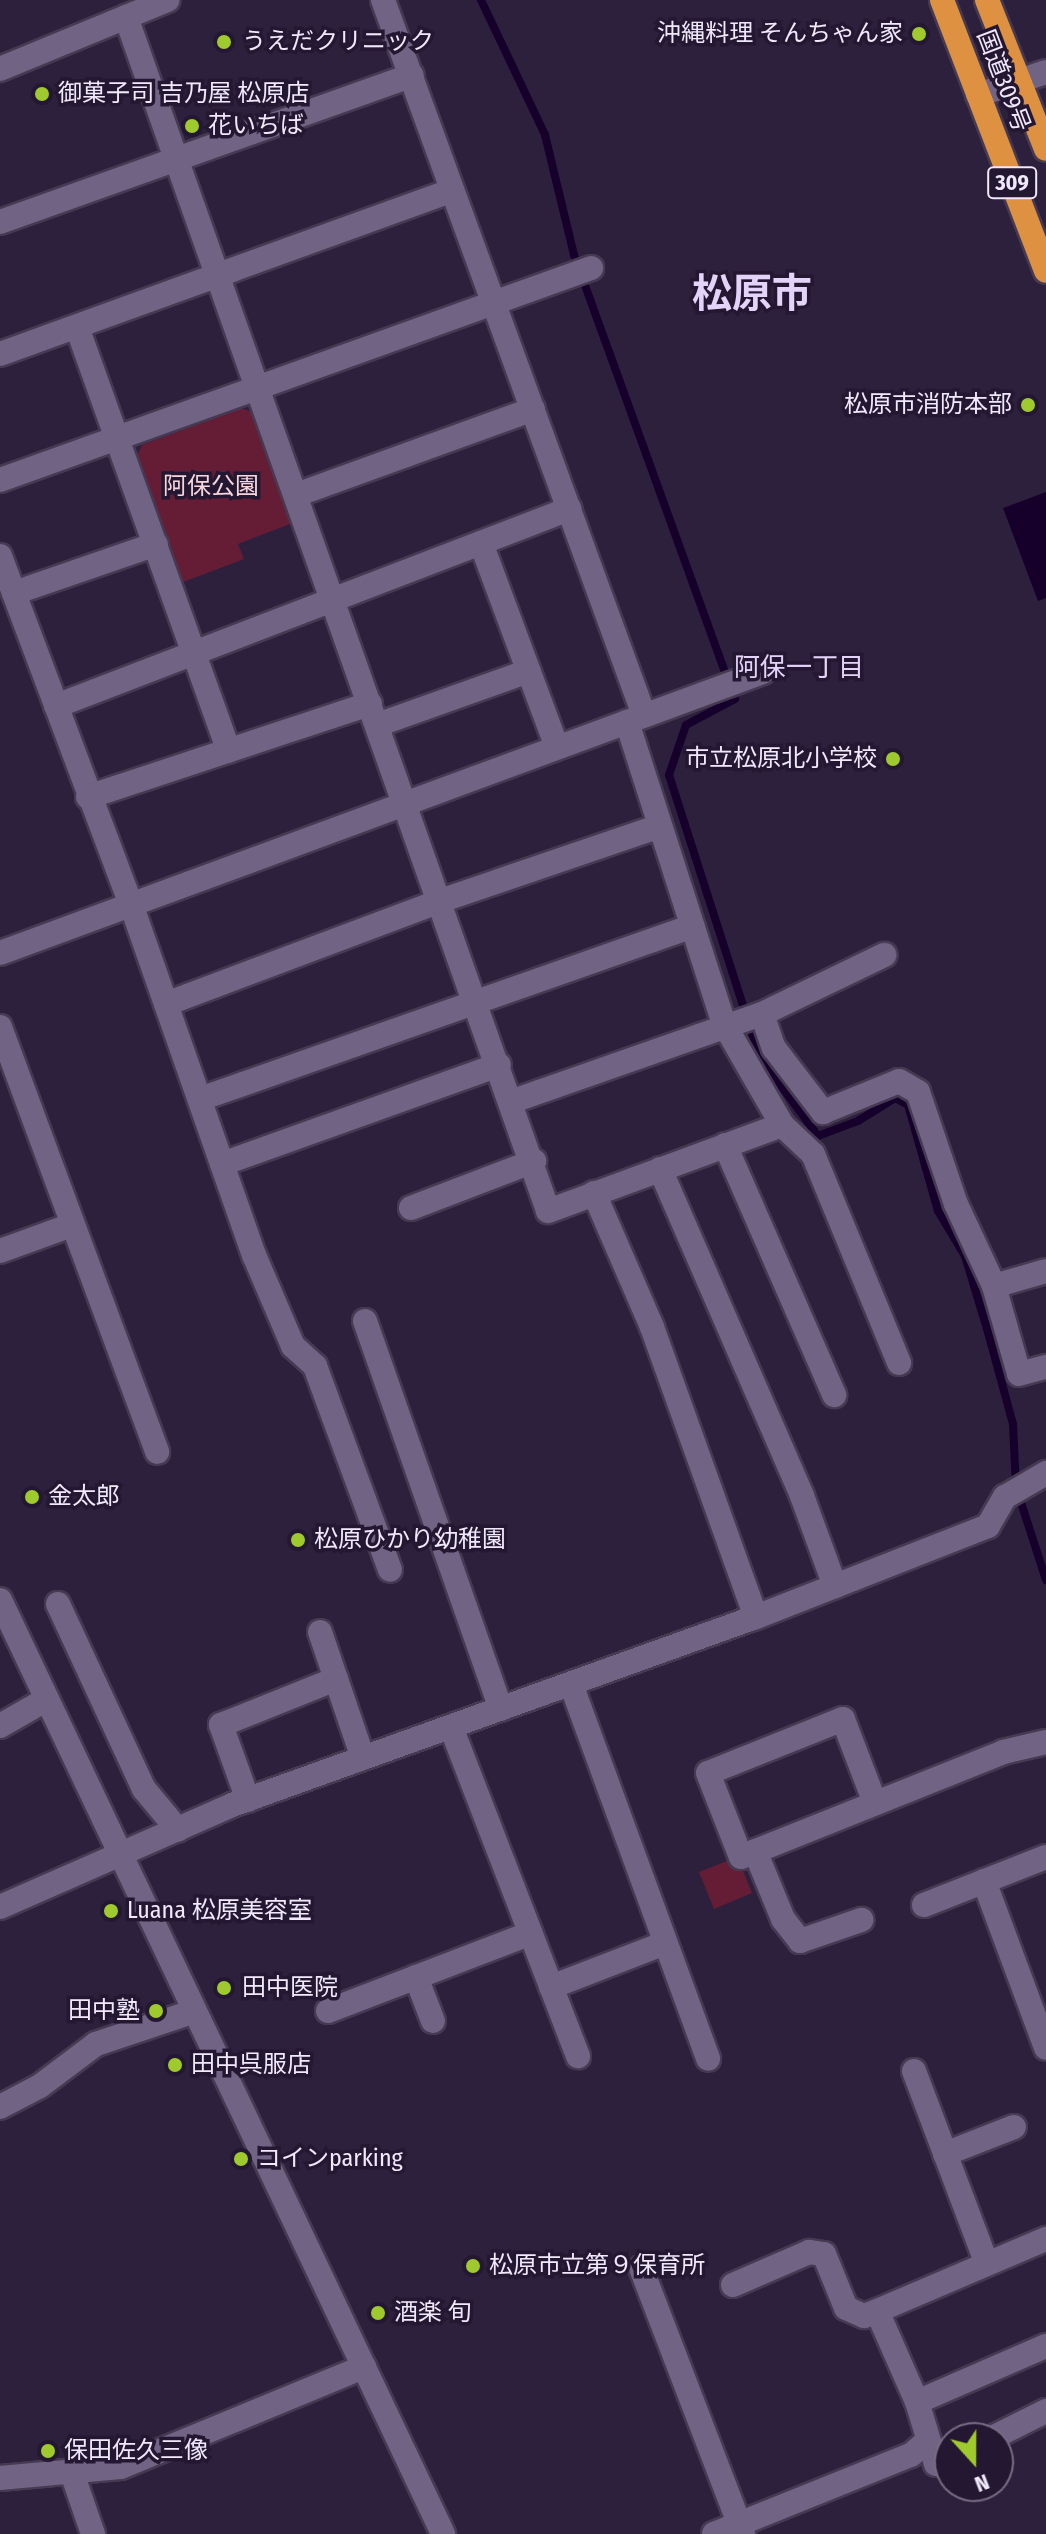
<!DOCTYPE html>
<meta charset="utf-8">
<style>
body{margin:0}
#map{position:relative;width:1046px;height:2534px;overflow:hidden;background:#2d203d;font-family:"Fira Sans Condensed","Noto Sans JP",sans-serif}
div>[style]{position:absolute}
.green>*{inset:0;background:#641d34}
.water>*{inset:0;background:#16002b}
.stream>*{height:8px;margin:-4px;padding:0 4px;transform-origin:4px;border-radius:4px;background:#16002b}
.roads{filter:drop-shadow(2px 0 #463a53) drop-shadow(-2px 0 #463a53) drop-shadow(0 2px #463a53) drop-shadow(0 -2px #463a53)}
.minor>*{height:24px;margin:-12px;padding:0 12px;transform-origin:12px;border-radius:12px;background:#716384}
.highway>*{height:24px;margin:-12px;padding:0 12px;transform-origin:12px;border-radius:12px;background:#de9241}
.dots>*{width:22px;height:22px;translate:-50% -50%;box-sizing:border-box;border:4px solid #241732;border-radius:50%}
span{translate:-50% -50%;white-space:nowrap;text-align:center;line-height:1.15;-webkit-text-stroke:7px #241732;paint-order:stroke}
.shield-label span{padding:2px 6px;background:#241732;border:2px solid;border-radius:6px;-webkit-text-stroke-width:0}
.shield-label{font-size:22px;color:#f0e8fb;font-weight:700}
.poi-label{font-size:24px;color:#f0e8fb}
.right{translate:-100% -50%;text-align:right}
.left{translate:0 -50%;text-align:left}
.street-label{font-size:24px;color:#f0e8fb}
.park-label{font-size:24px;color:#f7d6dd}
.neighbourhood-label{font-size:26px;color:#e3d3f9}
.town-label{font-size:40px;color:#e3d3f9;font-weight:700}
.north{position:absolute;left:934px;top:2422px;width:80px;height:80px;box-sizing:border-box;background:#241732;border:2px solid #766b82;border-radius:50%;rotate:159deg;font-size:22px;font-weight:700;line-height:32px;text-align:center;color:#f0e8fb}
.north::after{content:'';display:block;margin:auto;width:28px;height:36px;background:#9fca2d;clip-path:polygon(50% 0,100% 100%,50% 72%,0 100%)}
</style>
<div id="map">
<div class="green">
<div style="clip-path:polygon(241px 408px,256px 413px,298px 521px,238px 544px,244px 559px,178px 584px,133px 464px,142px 445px)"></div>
<div style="clip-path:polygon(727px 1861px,742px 1868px,752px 1893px,714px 1909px,699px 1872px)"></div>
</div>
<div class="water">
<div style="clip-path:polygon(1046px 492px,1046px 598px,1038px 601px,1003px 508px)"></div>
</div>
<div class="stream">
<div style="left:481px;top:0;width:149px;rotate:64.6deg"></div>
<div style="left:545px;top:135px;width:123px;rotate:76.4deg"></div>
<div style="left:574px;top:255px;width:472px;rotate:70.1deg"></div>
<div style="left:735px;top:699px;width:55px;rotate:152deg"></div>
<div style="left:686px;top:725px;width:53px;rotate:108.8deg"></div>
<div style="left:669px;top:775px;width:295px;rotate:72.2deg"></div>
<div style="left:759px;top:1056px;width:99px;rotate:53.6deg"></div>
<div style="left:818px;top:1136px;width:43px;rotate:-20.6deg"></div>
<div style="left:858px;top:1121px;width:44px;rotate:-31.9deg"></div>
<div style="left:895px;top:1098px;width:15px;rotate:28deg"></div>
<div style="left:908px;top:1105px;width:110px;rotate:74.2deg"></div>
<div style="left:938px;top:1211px;width:52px;rotate:59deg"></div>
<div style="left:965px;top:1256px;width:76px;rotate:73.2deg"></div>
<div style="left:987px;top:1329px;width:98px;rotate:74.7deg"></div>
<div style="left:1013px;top:1424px;width:63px;rotate:87.3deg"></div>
<div style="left:1016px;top:1487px;width:98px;rotate:72.1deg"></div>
</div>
<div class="roads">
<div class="minor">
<div style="left:383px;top:0;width:761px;rotate:69.95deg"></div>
<div style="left:126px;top:17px;width:1266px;rotate:70.53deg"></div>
<div style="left:548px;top:1211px;width:249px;rotate:-20.2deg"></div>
<div style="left:0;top:69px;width:181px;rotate:-22.4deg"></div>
<div style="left:978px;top:95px;width:72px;rotate:-18.7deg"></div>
<div style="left:0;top:222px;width:437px;rotate:-19.6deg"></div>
<div style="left:77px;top:327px;width:450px;rotate:70.3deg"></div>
<div style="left:0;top:354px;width:479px;rotate:-19.9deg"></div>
<div style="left:0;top:480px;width:628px;rotate:-19.73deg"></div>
<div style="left:296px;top:495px;width:252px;rotate:-19.9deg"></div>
<div style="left:481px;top:543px;width:218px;rotate:69.6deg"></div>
<div style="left:0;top:556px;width:372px;rotate:69.4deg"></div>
<div style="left:131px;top:904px;width:372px;rotate:70.7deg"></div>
<div style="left:254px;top:1255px;width:99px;rotate:66.8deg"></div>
<div style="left:293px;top:1346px;width:30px;rotate:42deg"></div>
<div style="left:315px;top:1366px;width:217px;rotate:69.8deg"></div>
<div style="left:14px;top:593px;width:150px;rotate:-19deg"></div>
<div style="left:56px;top:706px;width:550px;rotate:-21.01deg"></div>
<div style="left:627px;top:722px;width:317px;rotate:72.2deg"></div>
<div style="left:724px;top:1024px;width:116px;rotate:60.1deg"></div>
<div style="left:782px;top:1125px;width:42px;rotate:43.1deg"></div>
<div style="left:813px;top:1154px;width:226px;rotate:67.6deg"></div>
<div style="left:377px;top:725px;width:161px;rotate:-19.6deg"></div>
<div style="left:88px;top:797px;width:297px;rotate:-18.3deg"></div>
<div style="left:0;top:953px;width:813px;rotate:-20.22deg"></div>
<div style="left:166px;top:1004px;width:293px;rotate:-20.6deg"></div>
<div style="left:440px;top:901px;width:232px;rotate:-18.8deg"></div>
<div style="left:762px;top:1014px;width:136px;rotate:-25.8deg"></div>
<div style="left:0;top:1027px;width:453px;rotate:69.7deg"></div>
<div style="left:200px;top:1099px;width:522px;rotate:-19.34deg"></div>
<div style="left:513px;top:1101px;width:264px;rotate:-19.3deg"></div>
<div style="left:762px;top:1014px;width:36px;rotate:71deg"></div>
<div style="left:774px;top:1048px;width:81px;rotate:52.6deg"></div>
<div style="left:823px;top:1112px;width:82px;rotate:-22.2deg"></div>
<div style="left:899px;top:1081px;width:22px;rotate:30deg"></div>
<div style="left:918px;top:1092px;width:118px;rotate:71.3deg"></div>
<div style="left:956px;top:1204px;width:90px;rotate:65.1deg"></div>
<div style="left:994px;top:1286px;width:91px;rotate:74.1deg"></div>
<div style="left:1019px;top:1374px;width:28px;rotate:-15deg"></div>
<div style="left:725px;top:1145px;width:273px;rotate:66.4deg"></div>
<div style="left:222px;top:1164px;width:294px;rotate:-19.7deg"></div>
<div style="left:660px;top:1169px;width:357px;rotate:66.5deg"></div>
<div style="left:802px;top:1496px;width:96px;rotate:69.9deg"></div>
<div style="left:594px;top:1193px;width:146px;rotate:66.6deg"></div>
<div style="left:652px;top:1327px;width:308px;rotate:70.3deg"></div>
<div style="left:411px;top:1208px;width:132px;rotate:-20.9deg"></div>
<div style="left:0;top:1251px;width:77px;rotate:-19.9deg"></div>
<div style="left:994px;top:1286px;width:54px;rotate:-16.1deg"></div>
<div style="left:365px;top:1321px;width:411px;rotate:70.7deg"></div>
<div style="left:0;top:1600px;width:1034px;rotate:64.62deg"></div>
<div style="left:58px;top:1604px;width:204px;rotate:65.1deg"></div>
<div style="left:144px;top:1789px;width:53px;rotate:50.3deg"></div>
<div style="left:320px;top:1632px;width:133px;rotate:71.2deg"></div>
<div style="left:571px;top:1684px;width:399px;rotate:69.9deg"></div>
<div style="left:0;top:1726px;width:54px;rotate:-29.9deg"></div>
<div style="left:451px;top:1727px;width:353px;rotate:68.9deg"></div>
<div style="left:248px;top:1800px;width:80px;rotate:-109.8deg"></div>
<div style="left:221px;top:1725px;width:124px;rotate:-21.8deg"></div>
<div style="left:875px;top:1803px;width:90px;rotate:-110.9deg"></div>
<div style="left:843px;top:1719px;width:145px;rotate:158.2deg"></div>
<div style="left:708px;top:1773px;width:90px;rotate:68.6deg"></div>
<div style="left:741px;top:1857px;width:282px;rotate:-21.8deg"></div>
<div style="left:1003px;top:1752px;width:44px;rotate:-13.1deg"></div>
<div style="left:755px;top:1851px;width:74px;rotate:67.6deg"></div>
<div style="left:783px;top:1919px;width:28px;rotate:52deg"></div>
<div style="left:800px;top:1941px;width:65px;rotate:-19deg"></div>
<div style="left:984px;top:1881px;width:178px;rotate:69.6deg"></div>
<div style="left:924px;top:1905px;width:131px;rotate:-21.5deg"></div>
<div style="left:0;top:1907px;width:253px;rotate:-23.7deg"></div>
<div style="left:232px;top:1805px;width:557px;rotate:-19.74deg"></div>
<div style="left:756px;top:1617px;width:249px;rotate:-21.4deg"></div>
<div style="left:988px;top:1526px;width:34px;rotate:-60deg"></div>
<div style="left:1005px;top:1497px;width:48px;rotate:-30.3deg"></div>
<div style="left:416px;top:1977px;width:47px;rotate:68.9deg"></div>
<div style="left:551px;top:1987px;width:122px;rotate:-21.1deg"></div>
<div style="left:328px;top:2011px;width:217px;rotate:-21deg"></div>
<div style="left:914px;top:2071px;width:206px;rotate:69.3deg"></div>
<div style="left:0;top:2107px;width:45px;rotate:-27.7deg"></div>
<div style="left:40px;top:2086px;width:70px;rotate:-36.9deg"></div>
<div style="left:96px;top:2044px;width:104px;rotate:-18.4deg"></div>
<div style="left:945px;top:2154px;width:74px;rotate:-21.4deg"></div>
<div style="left:641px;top:2268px;width:285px;rotate:69deg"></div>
<div style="left:733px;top:2285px;width:83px;rotate:-23.5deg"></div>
<div style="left:809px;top:2252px;width:15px;rotate:8deg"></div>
<div style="left:824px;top:2254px;width:58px;rotate:67.8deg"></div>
<div style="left:846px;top:2308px;width:20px;rotate:24deg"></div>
<div style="left:864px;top:2316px;width:14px;rotate:-21deg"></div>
<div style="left:917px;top:2402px;width:141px;rotate:-23.5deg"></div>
<div style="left:992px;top:2438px;width:60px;rotate:-26.6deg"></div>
<div style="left:950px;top:2458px;width:15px;rotate:157deg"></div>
<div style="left:936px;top:2464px;width:65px;rotate:-107deg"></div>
<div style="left:917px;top:2402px;width:99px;rotate:-113.7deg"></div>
<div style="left:877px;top:2311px;width:184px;rotate:-23.1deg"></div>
<div style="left:72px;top:2473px;width:65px;rotate:71deg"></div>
<div style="left:0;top:2478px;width:121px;rotate:-5.2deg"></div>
<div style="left:121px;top:2467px;width:263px;rotate:-22.4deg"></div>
<div style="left:714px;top:2534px;width:212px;rotate:-21.9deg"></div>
<div style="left:911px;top:2455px;width:21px;rotate:-41deg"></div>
</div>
<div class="highway">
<div style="left:942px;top:0;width:290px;rotate:69deg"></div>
<div style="left:987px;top:0;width:160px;rotate:68.4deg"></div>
</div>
</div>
<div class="dots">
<div style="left:919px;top:34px;background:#9fca2d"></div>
<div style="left:224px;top:42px;background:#9fca2d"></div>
<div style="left:42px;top:94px;background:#9fca2d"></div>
<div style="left:192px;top:126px;background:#9fca2d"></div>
<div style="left:1028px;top:405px;background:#9fca2d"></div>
<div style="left:893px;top:759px;background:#9fca2d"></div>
<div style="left:32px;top:1497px;background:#9fca2d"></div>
<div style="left:298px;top:1540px;background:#9fca2d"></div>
<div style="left:111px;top:1911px;background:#9fca2d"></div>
<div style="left:224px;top:1988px;background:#9fca2d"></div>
<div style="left:156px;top:2011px;background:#9fca2d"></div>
<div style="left:175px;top:2065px;background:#9fca2d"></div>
<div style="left:241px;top:2159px;background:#9fca2d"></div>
<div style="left:473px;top:2266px;background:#9fca2d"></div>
<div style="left:378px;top:2313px;background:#9fca2d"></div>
<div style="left:48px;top:2451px;background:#9fca2d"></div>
</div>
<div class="shield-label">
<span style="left:1012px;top:183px">309</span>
</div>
<div class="poi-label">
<span class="right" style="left:903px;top:34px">沖縄料理 そんちゃん家</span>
<span class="left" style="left:242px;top:42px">うえだクリニック</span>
<span class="left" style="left:58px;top:94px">御菓子司 吉乃屋 松原店</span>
<span class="left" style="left:208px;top:126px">花いちば</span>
<span class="right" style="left:1012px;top:405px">松原市消防本部</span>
<span class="right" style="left:877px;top:759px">市立松原北小学校</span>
<span class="left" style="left:48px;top:1497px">金太郎</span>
<span class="left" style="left:314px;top:1540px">松原ひかり幼稚園</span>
<span class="left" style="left:127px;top:1911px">Luana 松原美容室</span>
<span class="left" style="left:242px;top:1988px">田中医院</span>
<span class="right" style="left:140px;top:2011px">田中塾</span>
<span class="left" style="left:191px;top:2065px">田中呉服店</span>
<span class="left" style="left:257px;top:2159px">コインparking</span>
<span class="left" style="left:489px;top:2266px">松原市立第９保育所</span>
<span class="left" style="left:394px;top:2313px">酒楽 旬</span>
<span class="left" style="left:64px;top:2451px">保田佐久三像</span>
</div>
<div class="street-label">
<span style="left:1003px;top:81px;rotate:69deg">国道309号</span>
</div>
<div class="park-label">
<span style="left:211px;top:487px">阿保公園</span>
</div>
<div class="neighbourhood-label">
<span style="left:799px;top:668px">阿保一丁目</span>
</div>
<div class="town-label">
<span style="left:752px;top:294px">松原市</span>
</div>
<div class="north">N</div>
</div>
